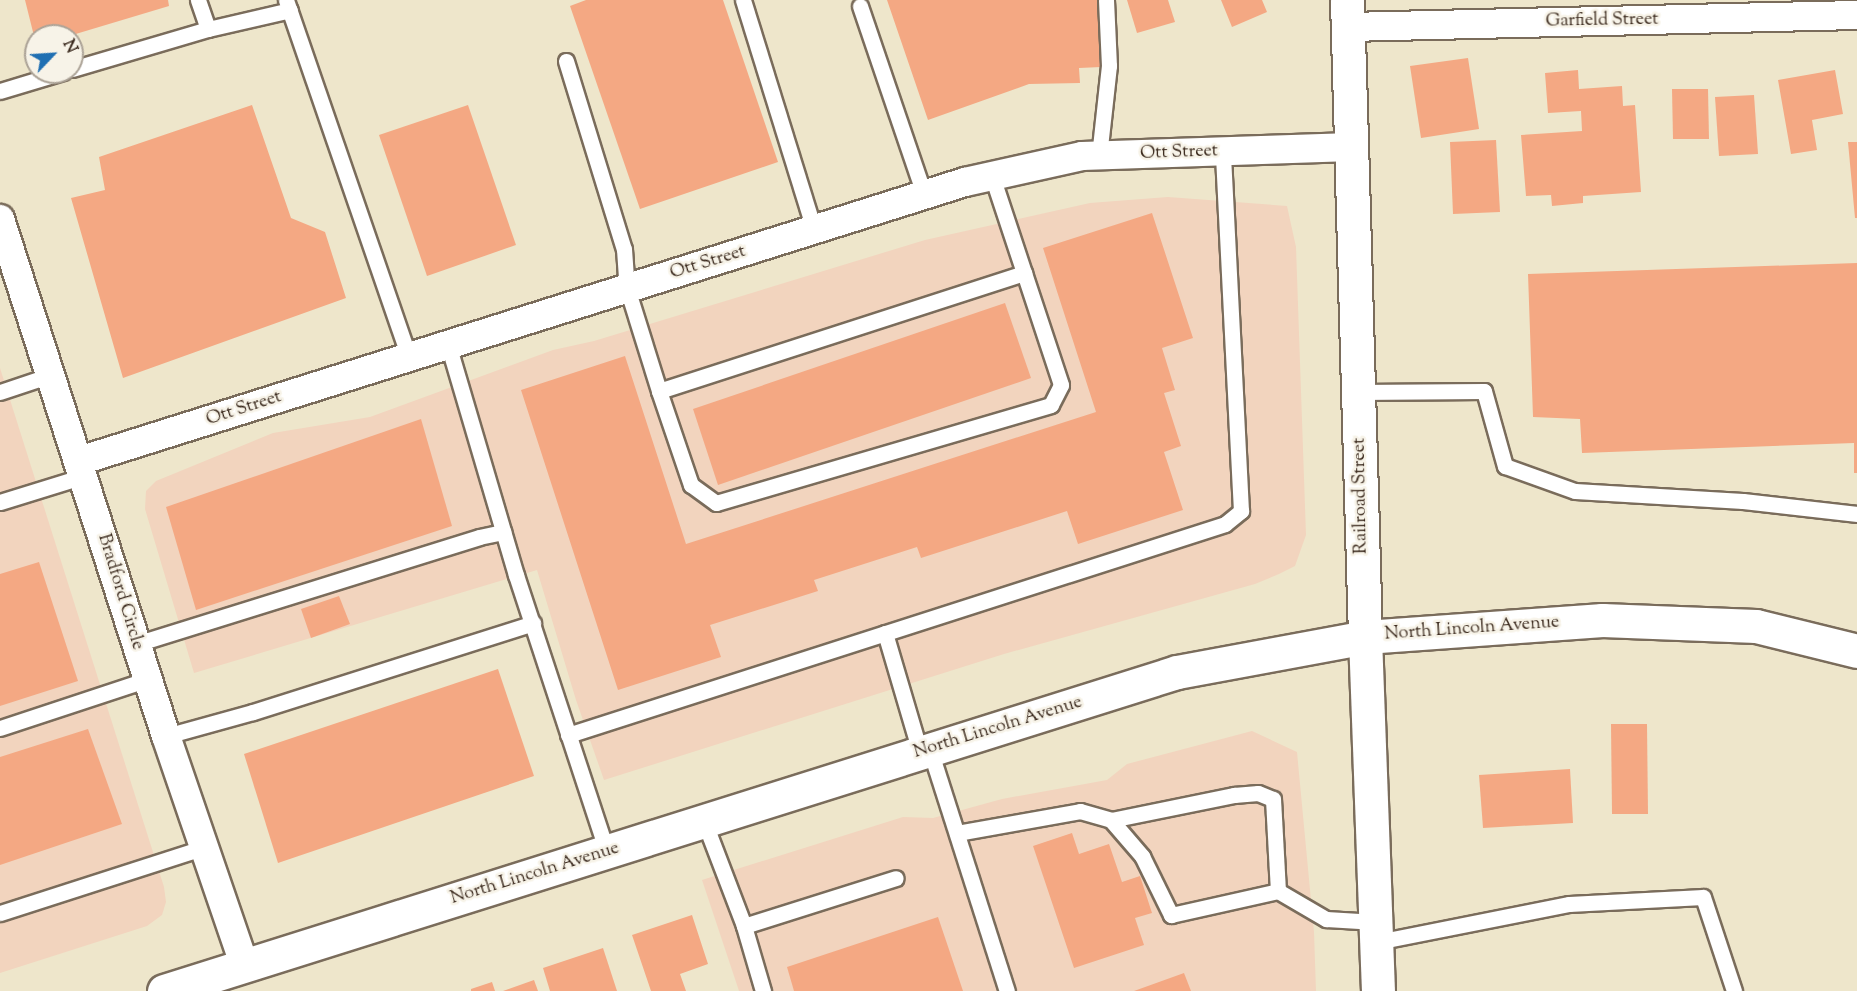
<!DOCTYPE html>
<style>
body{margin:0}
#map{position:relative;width:1857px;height:991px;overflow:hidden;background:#eee6cb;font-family:"Sorts Mill Goudy",serif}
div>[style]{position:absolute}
.built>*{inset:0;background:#f2d4be}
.building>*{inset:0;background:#f4a883}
.roads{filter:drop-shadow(2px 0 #7a6c5b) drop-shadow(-2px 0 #7a6c5b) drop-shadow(0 2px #7a6c5b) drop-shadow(0 -2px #7a6c5b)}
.lane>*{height:15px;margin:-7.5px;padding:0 7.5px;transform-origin:7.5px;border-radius:7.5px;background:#fff}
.street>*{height:28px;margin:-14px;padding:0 14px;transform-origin:14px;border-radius:14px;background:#fff}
.secondary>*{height:33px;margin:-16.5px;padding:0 16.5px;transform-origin:16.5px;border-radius:16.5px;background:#fff}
span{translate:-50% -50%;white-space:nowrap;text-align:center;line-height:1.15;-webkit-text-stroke:5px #f7f3e8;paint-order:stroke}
.street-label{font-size:18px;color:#3b2a1e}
.north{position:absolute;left:24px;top:24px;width:60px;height:60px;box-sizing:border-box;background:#f7f3e8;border:2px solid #aca397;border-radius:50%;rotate:65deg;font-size:16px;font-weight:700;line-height:24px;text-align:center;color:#3b2a1e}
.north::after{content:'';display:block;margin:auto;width:21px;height:27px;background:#1f6fb2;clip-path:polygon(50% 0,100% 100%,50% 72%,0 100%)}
</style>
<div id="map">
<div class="built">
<div style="clip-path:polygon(1168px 197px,1287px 206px,1296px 247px,1306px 535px,1295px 566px,1279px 574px,1255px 584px,1004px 654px,604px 780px,576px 700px,537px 570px,194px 673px,145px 509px,146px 491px,156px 481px,273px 433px,370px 417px,553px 350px,594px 341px,925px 240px,1090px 203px)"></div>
<div style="clip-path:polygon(0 368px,164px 887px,166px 902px,162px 915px,147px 926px,0 973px)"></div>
<div style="clip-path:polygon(1252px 731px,1297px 752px,1314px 932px,1316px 991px,739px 991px,702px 880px,903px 817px,933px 818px,1002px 799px,1107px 780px,1127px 764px)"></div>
</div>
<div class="building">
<div style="clip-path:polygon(25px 0,168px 0,169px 6px,69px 36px,34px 36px)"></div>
<div style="clip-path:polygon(586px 0,723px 0,778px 162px,640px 209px,570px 6px)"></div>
<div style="clip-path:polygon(887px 0,1099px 0,1101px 67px,1079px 68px,1080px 83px,1029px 84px,928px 120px)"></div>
<div style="clip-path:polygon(1127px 0,1168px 0,1175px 22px,1137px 33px)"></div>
<div style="clip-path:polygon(1221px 0,1262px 0,1267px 12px,1232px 27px)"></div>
<div style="clip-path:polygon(1468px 58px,1479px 129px,1421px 138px,1410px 66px)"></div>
<div style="clip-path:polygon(1578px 70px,1579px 89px,1622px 86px,1623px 106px,1635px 105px,1641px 192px,1583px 196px,1583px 203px,1552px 206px,1551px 195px,1526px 196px,1521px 135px,1582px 131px,1581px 111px,1548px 113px,1545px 73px)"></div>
<div style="clip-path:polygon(1835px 70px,1843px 114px,1812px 120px,1817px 150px,1791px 154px,1778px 80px)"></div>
<div style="clip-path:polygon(1672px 89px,1708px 89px,1709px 139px,1673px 139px)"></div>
<div style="clip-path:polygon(1754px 95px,1758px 154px,1719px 156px,1715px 97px)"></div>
<div style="clip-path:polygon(252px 105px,291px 218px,325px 232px,346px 298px,123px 378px,71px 198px,105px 190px,99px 157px)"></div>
<div style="clip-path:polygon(468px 105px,516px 245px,427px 276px,379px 135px)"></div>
<div style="clip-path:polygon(1496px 140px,1500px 212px,1453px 214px,1450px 142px)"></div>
<div style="clip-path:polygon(1848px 142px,1857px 142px,1857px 218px,1855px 218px)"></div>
<div style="clip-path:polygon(1152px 213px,1193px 338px,1162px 348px,1175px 390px,1164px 393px,1181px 446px,1164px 452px,1183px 510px,1078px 544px,1067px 511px,921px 558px,917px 547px,814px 580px,818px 591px,710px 625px,721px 657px,618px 690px,521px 390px,625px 356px,686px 544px,1096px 412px,1043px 248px)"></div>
<div style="clip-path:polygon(1857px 263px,1857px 473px,1854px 473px,1854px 443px,1582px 453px,1580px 419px,1533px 417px,1528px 274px)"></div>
<div style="clip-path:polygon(1005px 303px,1031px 378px,718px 485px,693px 409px)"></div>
<div style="clip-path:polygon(421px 419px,452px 526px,196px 610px,166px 507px)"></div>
<div style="clip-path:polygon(39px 562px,78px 681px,0 706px,0 574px)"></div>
<div style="clip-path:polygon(339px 596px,350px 624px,311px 638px,301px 609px)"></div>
<div style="clip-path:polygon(498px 669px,534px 776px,278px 863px,244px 754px)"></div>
<div style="clip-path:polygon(1611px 724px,1647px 724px,1648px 814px,1612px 814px)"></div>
<div style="clip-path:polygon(88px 729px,122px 824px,0 865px,0 757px)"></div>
<div style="clip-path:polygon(1570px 769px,1573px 823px,1483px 828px,1479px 775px)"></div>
<div style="clip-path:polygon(1072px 833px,1079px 854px,1109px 844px,1122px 882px,1140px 876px,1152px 913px,1135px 918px,1144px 945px,1074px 968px,1033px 846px)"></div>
<div style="clip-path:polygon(692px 915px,708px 964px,680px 974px,686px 991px,651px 991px,632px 935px)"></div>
<div style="clip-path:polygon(938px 917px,963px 991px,794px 991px,787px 967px)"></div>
<div style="clip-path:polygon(603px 948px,617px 991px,550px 991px,543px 968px)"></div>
<div style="clip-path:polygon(1184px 973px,1191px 991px,1134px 991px)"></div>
<div style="clip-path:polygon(534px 980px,538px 991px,503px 991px)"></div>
<div style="clip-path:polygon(492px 982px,495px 991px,471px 991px,471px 989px)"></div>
</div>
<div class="roads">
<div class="lane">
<div style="left:286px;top:0;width:378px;rotate:71deg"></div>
<div style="left:743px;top:0;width:240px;rotate:72.8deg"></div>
<div style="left:860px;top:6px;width:199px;rotate:71.2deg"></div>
<div style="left:208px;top:29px;width:84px;rotate:-13deg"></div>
<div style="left:566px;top:61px;width:197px;rotate:72.9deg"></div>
<div style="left:624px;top:249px;width:39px;rotate:86deg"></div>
<div style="left:627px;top:288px;width:108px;rotate:72.7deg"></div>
<div style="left:72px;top:69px;width:142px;rotate:-16.4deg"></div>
<div style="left:208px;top:29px;width:31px;rotate:-109deg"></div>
<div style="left:0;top:91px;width:66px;rotate:-16.8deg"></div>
<div style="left:1099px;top:156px;width:91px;rotate:-83.7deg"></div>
<div style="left:1109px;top:66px;width:66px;rotate:-92.6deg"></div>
<div style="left:992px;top:176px;width:220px;rotate:71.7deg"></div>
<div style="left:1061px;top:385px;width:22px;rotate:117deg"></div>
<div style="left:1051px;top:405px;width:349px;rotate:163.7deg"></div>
<div style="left:716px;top:503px;width:31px;rotate:-144deg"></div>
<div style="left:691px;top:485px;width:99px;rotate:-108.8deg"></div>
<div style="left:659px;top:391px;width:384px;rotate:-17.9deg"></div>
<div style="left:448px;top:344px;width:241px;rotate:73.6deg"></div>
<div style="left:516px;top:575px;width:291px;rotate:71.8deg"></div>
<div style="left:0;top:392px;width:54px;rotate:-18.4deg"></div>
<div style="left:1358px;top:392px;width:126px;rotate:-0.5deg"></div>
<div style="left:1484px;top:391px;width:78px;rotate:74.4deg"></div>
<div style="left:1505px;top:466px;width:74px;rotate:19.7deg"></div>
<div style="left:1575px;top:491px;width:168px;rotate:3.4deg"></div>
<div style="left:1743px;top:501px;width:115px;rotate:6.5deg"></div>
<div style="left:0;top:502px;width:88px;rotate:-17.2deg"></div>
<div style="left:885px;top:633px;width:124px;rotate:73.6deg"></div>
<div style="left:136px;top:644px;width:359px;rotate:-17.3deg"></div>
<div style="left:479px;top:537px;width:25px;rotate:-12deg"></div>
<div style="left:0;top:728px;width:156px;rotate:-18.3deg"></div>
<div style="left:568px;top:735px;width:690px;rotate:-17.8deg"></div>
<div style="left:1225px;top:524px;width:21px;rotate:-39deg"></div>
<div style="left:1241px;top:511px;width:360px;rotate:-92.9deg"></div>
<div style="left:166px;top:736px;width:90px;rotate:-15.4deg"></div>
<div style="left:253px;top:712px;width:294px;rotate:-17.6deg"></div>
<div style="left:930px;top:750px;width:253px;rotate:72.3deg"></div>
<div style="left:1111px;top:820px;width:126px;rotate:-11.5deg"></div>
<div style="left:1234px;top:795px;width:24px;rotate:-5deg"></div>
<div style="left:1258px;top:793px;width:16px;rotate:22deg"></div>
<div style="left:1273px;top:799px;width:92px;rotate:86.9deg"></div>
<div style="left:704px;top:821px;width:112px;rotate:69.1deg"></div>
<div style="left:744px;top:926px;width:159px;rotate:-17.5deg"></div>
<div style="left:957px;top:833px;width:125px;rotate:-10.1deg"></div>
<div style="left:1080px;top:811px;width:32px;rotate:16deg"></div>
<div style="left:1111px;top:820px;width:48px;rotate:49.3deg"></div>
<div style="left:1142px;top:856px;width:66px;rotate:63.8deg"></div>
<div style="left:1171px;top:915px;width:110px;rotate:-12.6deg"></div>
<div style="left:1278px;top:891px;width:56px;rotate:30.3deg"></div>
<div style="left:1326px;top:919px;width:50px;rotate:3.4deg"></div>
<div style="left:0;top:913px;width:215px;rotate:-17.8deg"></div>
<div style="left:744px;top:926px;width:68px;rotate:73.7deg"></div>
<div style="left:1377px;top:942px;width:196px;rotate:-11.2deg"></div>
<div style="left:1569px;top:904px;width:134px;rotate:-3deg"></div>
<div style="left:1703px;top:897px;width:99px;rotate:71.7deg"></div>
</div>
<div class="street">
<div style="left:1348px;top:27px;width:509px;rotate:-1.35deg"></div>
<div style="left:0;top:219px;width:543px;rotate:72.2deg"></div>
<div style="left:166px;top:736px;width:241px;rotate:71.1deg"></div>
<div style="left:79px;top:461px;width:929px;rotate:-17.48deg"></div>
<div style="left:965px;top:182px;width:120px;rotate:-12.5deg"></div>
<div style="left:1082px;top:156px;width:270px;rotate:-1.9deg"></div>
</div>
<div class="secondary">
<div style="left:1347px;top:0;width:637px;rotate:88.38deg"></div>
<div style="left:1365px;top:637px;width:354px;rotate:87.9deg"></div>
<div style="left:164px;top:991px;width:1062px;rotate:-17.48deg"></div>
<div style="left:1177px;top:672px;width:191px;rotate:-10.5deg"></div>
<div style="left:1365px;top:637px;width:238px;rotate:-4.1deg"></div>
<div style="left:1602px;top:620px;width:154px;rotate:2.2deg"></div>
<div style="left:1756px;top:626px;width:104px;rotate:13.9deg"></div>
</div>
</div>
<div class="street-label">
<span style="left:1602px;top:21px;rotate:-1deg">Garfield Street</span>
<span style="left:1179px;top:153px;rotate:-2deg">Ott Street</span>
<span style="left:708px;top:263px;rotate:-17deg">Ott Street</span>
<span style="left:244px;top:409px;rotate:-18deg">Ott Street</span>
<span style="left:1361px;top:496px;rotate:-91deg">Railroad Street</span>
<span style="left:120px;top:592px;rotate:73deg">Bradford Circle</span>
<span style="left:1472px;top:629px;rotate:-4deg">North Lincoln Avenue</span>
<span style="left:998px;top:728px;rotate:-17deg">North Lincoln Avenue</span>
<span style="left:535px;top:874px;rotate:-17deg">North Lincoln Avenue</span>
</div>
<div class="north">N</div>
</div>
